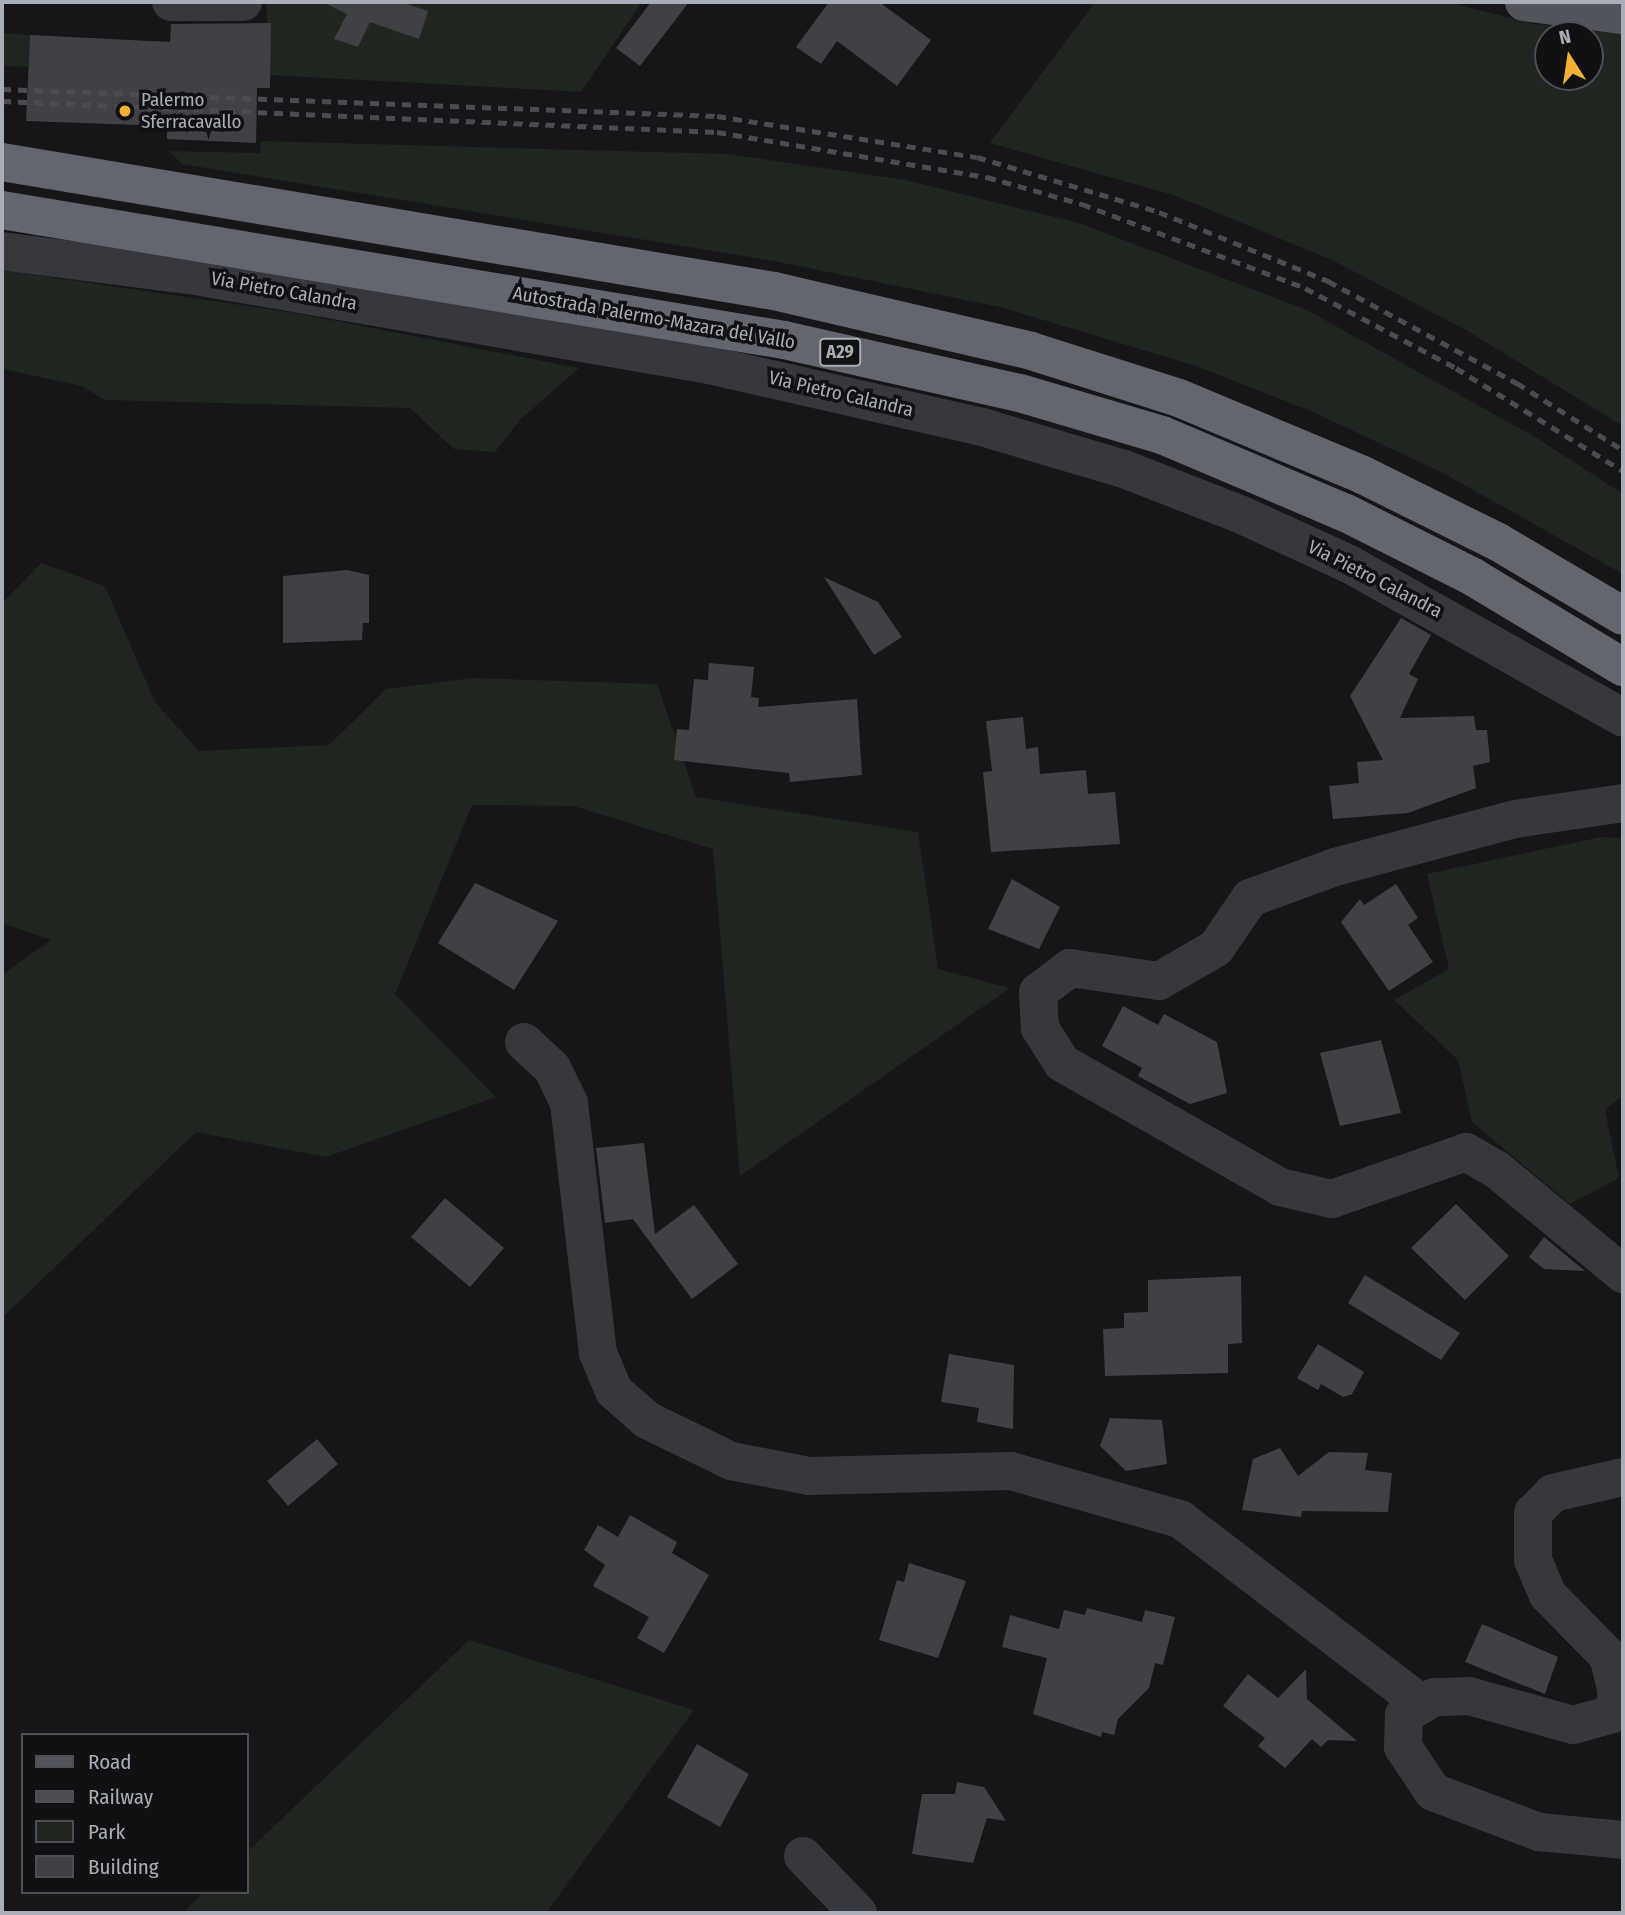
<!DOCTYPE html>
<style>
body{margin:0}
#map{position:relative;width:1625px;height:1915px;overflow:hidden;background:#161618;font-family:"Fira Sans Condensed",sans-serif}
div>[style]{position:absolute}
.green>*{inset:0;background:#1e261f}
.building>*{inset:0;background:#404145}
.minor>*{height:38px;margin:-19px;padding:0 19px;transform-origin:19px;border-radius:19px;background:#37383d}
.major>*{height:38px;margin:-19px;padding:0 19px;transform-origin:19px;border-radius:19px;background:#53555c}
.highway>*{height:38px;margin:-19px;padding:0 19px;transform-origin:19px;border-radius:19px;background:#63666e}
.rail>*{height:5px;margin-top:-2.5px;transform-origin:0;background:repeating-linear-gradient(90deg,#4a4c52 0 9px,transparent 0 16px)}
.dots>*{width:19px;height:19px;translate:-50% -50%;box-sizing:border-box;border:4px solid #111113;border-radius:50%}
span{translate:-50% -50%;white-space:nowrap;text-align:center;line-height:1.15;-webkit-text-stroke:7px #111113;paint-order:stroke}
.shield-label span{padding:2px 5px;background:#111113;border:2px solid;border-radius:5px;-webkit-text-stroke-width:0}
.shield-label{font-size:18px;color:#a8adb8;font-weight:700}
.poi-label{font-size:19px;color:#a8adb8}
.left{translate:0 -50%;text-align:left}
.street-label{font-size:19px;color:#a8adb8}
.frame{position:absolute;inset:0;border:4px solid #a8adb8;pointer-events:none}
.legend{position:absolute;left:21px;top:1733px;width:228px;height:161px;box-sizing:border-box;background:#111113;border:2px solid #4d4f55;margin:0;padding:9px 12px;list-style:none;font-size:21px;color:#a8adb8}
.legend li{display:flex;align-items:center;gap:14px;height:35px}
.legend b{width:35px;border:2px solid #4d4f55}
.north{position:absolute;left:1534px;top:21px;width:70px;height:70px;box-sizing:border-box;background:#111113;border:2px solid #4d4f55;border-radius:50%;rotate:348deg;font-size:19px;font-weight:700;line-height:28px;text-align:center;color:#a8adb8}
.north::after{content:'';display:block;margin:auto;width:24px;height:32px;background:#f2b134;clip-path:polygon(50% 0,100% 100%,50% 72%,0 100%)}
</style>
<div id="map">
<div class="green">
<div style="clip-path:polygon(2px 2px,3px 33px,30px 35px,28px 67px,2px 66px)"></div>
<div style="clip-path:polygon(266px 2px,642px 2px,581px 92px,270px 75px)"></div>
<div style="clip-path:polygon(evenodd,1095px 2px,1448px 2px,1534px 24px,1623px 33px,1623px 426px,1466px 330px,1330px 259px,1173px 195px,990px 143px,1095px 2px,1548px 35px,1590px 35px,1590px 77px,1548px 77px,1548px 35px)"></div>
<div style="clip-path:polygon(261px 141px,728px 154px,905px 180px,1079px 223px,1307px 310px,1537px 438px,1623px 494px,1623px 574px,1443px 473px,1311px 411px,1196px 366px,1000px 307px,774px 261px,182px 164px,169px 151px,260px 153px)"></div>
<div style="clip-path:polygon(2px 270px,295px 313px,579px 368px,520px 420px,495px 452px,454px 449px,410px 408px,105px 400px,82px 386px,2px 369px)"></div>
<div style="clip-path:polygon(41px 563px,105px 586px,155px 702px,199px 751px,329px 745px,386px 689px,472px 678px,657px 684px,696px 797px,918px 832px,938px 969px,1010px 988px,740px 1176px,713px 849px,574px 806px,472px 805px,395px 994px,496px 1097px,326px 1157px,196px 1132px,2px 1318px,2px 975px,51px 940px,2px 923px,2px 603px)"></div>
<div style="clip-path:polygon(1601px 837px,1623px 838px,1623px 1095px,1605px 1110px,1619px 1178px,1570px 1204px,1472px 1122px,1458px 1060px,1394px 1000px,1449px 969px,1427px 874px)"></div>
<div style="clip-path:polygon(469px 1640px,694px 1710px,546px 1913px,182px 1913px,204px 1892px,247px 1892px,247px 1852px)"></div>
</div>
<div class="building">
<div style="clip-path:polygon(323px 2px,401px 2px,428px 11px,419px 39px,370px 22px,358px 47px,334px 39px,347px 14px)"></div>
<div style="clip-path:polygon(651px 2px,689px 2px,640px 66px,616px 48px)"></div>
<div style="clip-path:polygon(829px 2px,879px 2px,931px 40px,897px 86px,837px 41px,821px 64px,796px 47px)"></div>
<div style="clip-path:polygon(271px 23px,270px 88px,257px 88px,256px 143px,167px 139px,167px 126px,26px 121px,30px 35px,170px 42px,171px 24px)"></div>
<div style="clip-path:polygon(347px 570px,369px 575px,369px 623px,363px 623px,362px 640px,283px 643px,283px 576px)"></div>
<div style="clip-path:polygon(824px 577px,878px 602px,902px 637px,874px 655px)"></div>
<div style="clip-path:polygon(1401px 618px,1431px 635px,1409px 674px,1418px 679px,1400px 718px,1474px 716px,1476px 730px,1487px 730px,1490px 762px,1473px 766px,1476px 788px,1408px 813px,1333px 819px,1329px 786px,1359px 783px,1357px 762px,1383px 760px,1350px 696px)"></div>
<div style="clip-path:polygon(709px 663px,754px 667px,751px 697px,759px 698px,758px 707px,857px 699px,862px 775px,790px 782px,789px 773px,674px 760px,677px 729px,689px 730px,694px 679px,708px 680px)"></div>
<div style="clip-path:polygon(1023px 717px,1026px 749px,1038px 747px,1040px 774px,1086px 770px,1088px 794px,1115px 792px,1120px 844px,991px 852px,983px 772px,992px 771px,986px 721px)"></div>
<div style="clip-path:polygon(1012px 879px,1060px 907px,1039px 949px,988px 929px)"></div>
<div style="clip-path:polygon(475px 883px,558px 921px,514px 990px,438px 943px)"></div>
<div style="clip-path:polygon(1396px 884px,1418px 918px,1408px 925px,1433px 962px,1389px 991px,1341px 922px,1360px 899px,1364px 905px)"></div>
<div style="clip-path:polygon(1123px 1006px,1158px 1025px,1164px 1014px,1217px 1042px,1227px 1093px,1190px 1104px,1138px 1076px,1142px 1068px,1102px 1046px)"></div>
<div style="clip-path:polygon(1381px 1040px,1401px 1113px,1340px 1126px,1320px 1053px)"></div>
<div style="clip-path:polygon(644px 1143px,655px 1234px,694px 1205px,738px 1264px,692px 1299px,633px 1219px,605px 1223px,596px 1148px)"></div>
<div style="clip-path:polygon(445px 1198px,504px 1248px,470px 1287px,411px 1237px)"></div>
<div style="clip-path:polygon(1456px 1204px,1509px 1256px,1465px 1300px,1411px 1248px)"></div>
<div style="clip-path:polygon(1544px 1237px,1585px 1271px,1544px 1269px,1529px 1257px)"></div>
<div style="clip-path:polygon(1365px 1275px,1460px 1333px,1441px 1360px,1348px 1303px)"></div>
<div style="clip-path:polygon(1241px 1276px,1242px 1343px,1228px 1344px,1228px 1373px,1105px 1376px,1103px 1329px,1124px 1328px,1124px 1313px,1148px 1312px,1148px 1280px)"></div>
<div style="clip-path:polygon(1318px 1344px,1364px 1372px,1352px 1394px,1343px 1397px,1321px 1384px,1318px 1390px,1297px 1378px)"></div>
<div style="clip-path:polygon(949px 1354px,1014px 1365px,1013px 1429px,977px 1422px,979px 1408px,941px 1402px)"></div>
<div style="clip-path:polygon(1110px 1418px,1162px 1420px,1167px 1464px,1126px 1471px,1100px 1446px)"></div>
<div style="clip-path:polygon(317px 1439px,338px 1464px,288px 1506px,267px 1481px)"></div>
<div style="clip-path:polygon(1280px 1448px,1298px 1476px,1329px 1452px,1368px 1453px,1365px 1470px,1392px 1473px,1388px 1512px,1302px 1511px,1301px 1517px,1242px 1510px,1253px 1459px)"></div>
<div style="clip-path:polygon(630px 1515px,677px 1542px,672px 1553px,709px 1575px,664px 1653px,637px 1638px,649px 1617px,593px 1586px,605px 1565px,584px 1550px,598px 1525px,618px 1537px)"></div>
<div style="clip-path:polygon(909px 1563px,966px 1581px,938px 1658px,879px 1640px,897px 1580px,904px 1582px)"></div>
<div style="clip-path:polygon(1087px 1608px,1142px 1622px,1145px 1610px,1175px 1617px,1163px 1665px,1155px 1663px,1149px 1688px,1118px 1719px,1114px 1735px,1102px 1732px,1101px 1737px,1033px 1714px,1047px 1658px,1002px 1647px,1010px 1615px,1059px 1629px,1064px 1610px,1085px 1615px)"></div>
<div style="clip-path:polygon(1482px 1624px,1558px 1657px,1545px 1694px,1465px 1662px)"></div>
<div style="clip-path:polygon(1306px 1669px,1307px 1699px,1357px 1741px,1328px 1740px,1321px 1747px,1312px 1739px,1285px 1768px,1258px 1746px,1265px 1738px,1223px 1706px,1248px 1674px,1278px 1698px)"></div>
<div style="clip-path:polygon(697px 1744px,749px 1774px,720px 1827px,667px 1797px)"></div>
<div style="clip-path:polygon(957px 1782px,984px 1787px,1006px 1821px,987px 1818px,973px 1863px,912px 1854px,922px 1794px,955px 1794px)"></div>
</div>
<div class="minor">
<div style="left:171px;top:2px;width:72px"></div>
<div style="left:2px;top:251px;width:202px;rotate:7.4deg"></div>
<div style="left:202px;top:277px;width:515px;rotate:9.85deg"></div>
<div style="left:709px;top:365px;width:280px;rotate:12.8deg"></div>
<div style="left:982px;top:427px;width:148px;rotate:16.5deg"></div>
<div style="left:1124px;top:469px;width:127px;rotate:21.3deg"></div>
<div style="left:1242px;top:515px;width:118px;rotate:24.6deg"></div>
<div style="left:1349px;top:564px;width:314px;rotate:29.3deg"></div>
<div style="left:1623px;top:803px;width:109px;rotate:171.6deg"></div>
<div style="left:1515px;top:819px;width:186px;rotate:165.1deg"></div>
<div style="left:1335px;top:867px;width:90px;rotate:160deg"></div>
<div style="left:1250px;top:898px;width:60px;rotate:124.2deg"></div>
<div style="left:1216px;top:948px;width:66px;rotate:149.9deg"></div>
<div style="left:1159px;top:981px;width:90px;rotate:-171.7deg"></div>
<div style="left:1070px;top:968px;width:40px;rotate:143deg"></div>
<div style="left:1038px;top:992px;width:36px;rotate:87deg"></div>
<div style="left:1040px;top:1028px;width:41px;rotate:57.8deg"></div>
<div style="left:1062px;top:1063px;width:251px;rotate:29.6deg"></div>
<div style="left:1280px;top:1187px;width:53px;rotate:13deg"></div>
<div style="left:1332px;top:1199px;width:142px;rotate:-19.3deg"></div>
<div style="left:1466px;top:1152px;width:34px;rotate:30deg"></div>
<div style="left:1496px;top:1169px;width:165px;rotate:39.6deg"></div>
<div style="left:524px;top:1042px;width:38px;rotate:43deg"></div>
<div style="left:552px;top:1068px;width:39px;rotate:64deg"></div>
<div style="left:569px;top:1103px;width:252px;rotate:83.4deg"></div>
<div style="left:598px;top:1353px;width:41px;rotate:67.2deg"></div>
<div style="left:614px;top:1391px;width:44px;rotate:41.3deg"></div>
<div style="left:647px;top:1420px;width:93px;rotate:26deg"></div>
<div style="left:731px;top:1461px;width:79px;rotate:10.9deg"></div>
<div style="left:809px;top:1476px;width:202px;rotate:-1.4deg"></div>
<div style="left:1011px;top:1471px;width:176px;rotate:15.9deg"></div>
<div style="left:1180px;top:1519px;width:305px;rotate:37.4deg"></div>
<div style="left:1623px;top:1477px;width:72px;rotate:167.1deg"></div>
<div style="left:1553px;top:1493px;width:28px;rotate:135deg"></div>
<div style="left:1533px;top:1513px;width:47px;rotate:90deg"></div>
<div style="left:1533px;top:1560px;width:38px;rotate:67deg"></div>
<div style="left:1548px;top:1595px;width:86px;rotate:45.5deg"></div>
<div style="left:1608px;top:1656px;width:38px;rotate:76deg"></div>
<div style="left:1617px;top:1693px;width:21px;rotate:101deg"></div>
<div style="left:1613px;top:1714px;width:41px;rotate:164.6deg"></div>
<div style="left:1573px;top:1725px;width:108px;rotate:-164.4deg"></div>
<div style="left:1469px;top:1696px;width:35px;rotate:178deg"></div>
<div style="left:1434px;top:1697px;width:35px;rotate:149deg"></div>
<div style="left:1404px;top:1715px;width:32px;rotate:92deg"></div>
<div style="left:1403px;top:1747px;width:54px;rotate:56.3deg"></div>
<div style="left:1433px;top:1792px;width:113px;rotate:20.7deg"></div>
<div style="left:1539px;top:1832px;width:84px;rotate:5.4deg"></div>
<div style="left:803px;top:1856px;width:79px;rotate:46deg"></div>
</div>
<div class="major">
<div style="left:1524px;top:2px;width:100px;rotate:7.5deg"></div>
</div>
<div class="highway">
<div style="left:2px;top:162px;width:783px;rotate:9.49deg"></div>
<div style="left:774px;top:291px;width:264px;rotate:13.1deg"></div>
<div style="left:1031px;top:351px;width:155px;rotate:17.6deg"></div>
<div style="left:1179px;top:398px;width:199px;rotate:22.7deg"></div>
<div style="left:1363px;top:475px;width:151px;rotate:26.4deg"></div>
<div style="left:1498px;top:542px;width:145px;rotate:30.6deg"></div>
<div style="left:2px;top:210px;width:793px;rotate:9.44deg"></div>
<div style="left:784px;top:340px;width:242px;rotate:12.7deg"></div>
<div style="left:1020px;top:393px;width:148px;rotate:16.5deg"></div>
<div style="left:1162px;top:435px;width:200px;rotate:23deg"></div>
<div style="left:1346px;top:513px;width:142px;rotate:26.7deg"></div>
<div style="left:1473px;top:577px;width:175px;rotate:31deg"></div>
</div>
<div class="rail">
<div style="left:2px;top:89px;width:716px;rotate:2.16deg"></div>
<div style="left:717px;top:116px;width:263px;rotate:9deg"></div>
<div style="left:977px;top:157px;width:190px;rotate:16.8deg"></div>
<div style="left:1159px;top:212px;width:183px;rotate:22.2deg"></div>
<div style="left:1328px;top:281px;width:215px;rotate:28.4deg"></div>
<div style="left:1517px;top:383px;width:125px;rotate:32.3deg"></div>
<div style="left:2px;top:101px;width:716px;rotate:2.48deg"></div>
<div style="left:717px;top:132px;width:274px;rotate:9.5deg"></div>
<div style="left:987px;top:177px;width:99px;rotate:15.9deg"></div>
<div style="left:1082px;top:204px;width:238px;rotate:20.6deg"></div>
<div style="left:1305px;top:288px;width:171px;rotate:27.9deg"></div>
<div style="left:1456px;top:368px;width:196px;rotate:31.7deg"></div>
</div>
<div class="dots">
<div style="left:125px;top:111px;background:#f2b134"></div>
</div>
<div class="shield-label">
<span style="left:840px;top:352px">A29</span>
</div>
<div class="poi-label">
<span class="left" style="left:141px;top:111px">Palermo<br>Sferracavallo</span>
</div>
<div class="street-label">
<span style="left:284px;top:291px;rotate:10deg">Via Pietro Calandra</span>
<span style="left:654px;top:318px;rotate:10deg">Autostrada Palermo-Mazara del Vallo</span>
<span style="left:841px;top:394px;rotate:13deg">Via Pietro Calandra</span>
<span style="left:1375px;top:579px;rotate:27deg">Via Pietro Calandra</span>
</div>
<div class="frame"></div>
<ul class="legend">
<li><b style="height:9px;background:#53555c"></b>Road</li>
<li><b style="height:9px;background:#4a4c52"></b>Railway</li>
<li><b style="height:19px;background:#1e261f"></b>Park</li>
<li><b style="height:19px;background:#404145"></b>Building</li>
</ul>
<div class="north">N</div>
</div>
